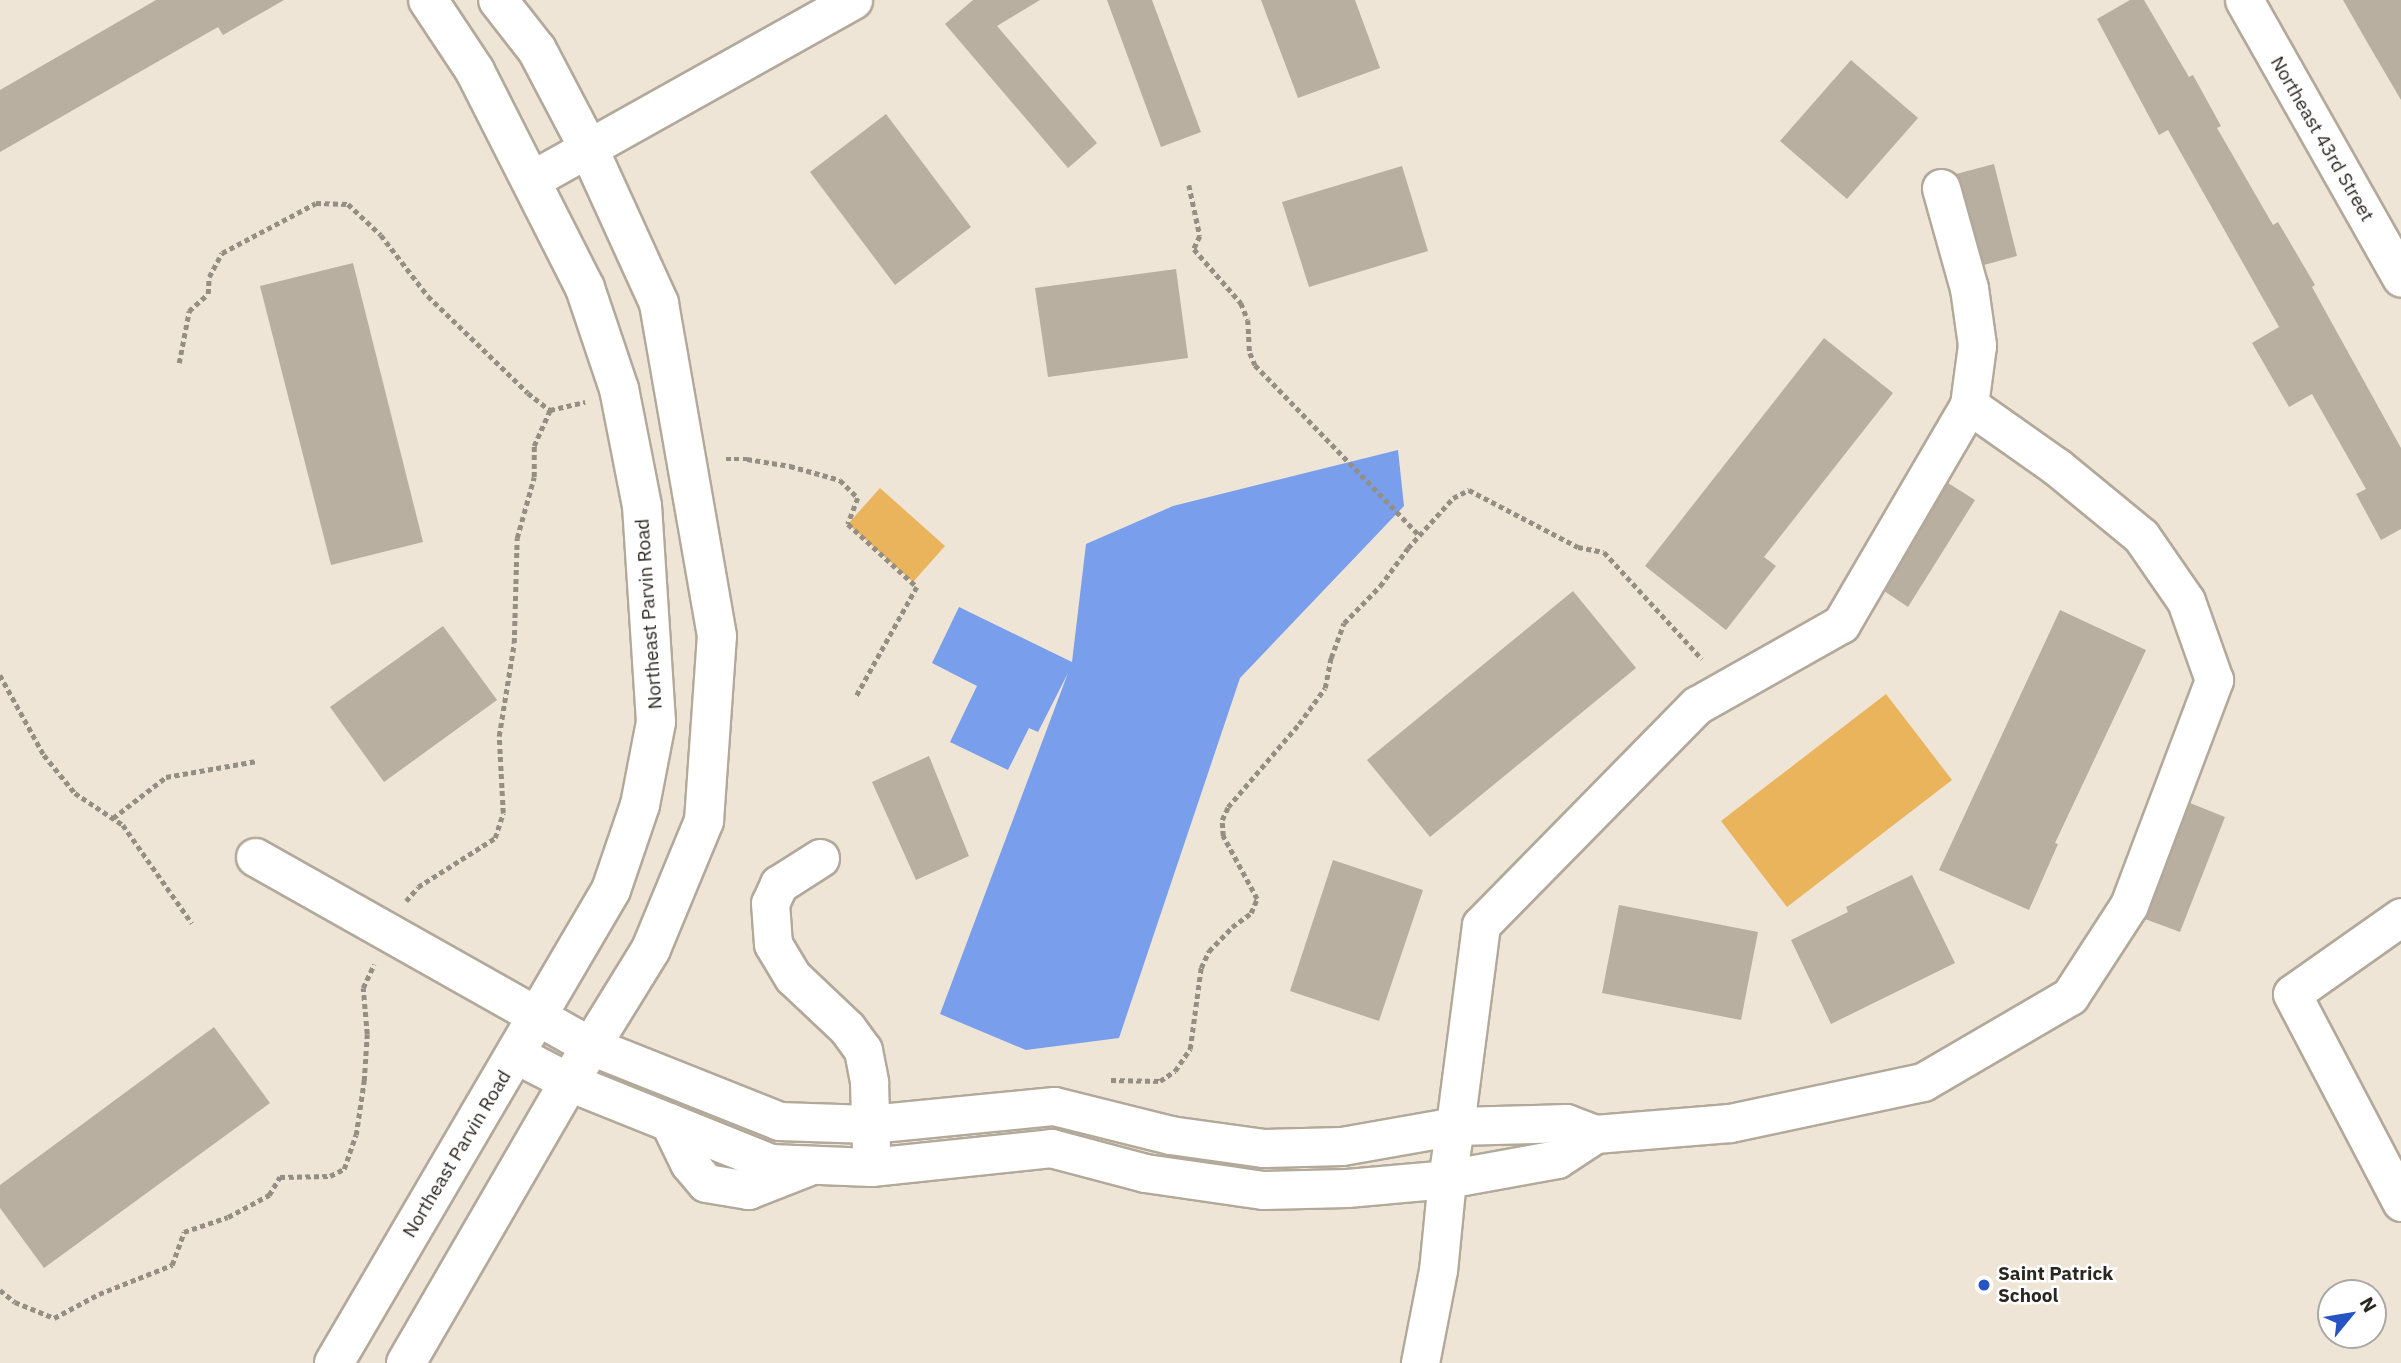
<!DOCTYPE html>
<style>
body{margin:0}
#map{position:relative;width:2401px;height:1363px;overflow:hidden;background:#efe5d6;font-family:"IBM Plex Sans",sans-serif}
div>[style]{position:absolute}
.green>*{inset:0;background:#e9b45c}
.water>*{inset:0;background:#789eec}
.building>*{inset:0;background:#b8afa0}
.path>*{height:4.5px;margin-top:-2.25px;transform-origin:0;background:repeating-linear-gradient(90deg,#958e83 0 5px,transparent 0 8.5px)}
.roads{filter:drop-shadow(2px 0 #b2a99a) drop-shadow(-2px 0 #b2a99a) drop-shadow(0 2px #b2a99a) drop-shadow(0 -2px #b2a99a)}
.minor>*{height:37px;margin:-18.5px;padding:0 18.5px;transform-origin:18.5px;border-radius:18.5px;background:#fff}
.major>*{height:38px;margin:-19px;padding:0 19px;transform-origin:19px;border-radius:19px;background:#fff}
.dots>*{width:19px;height:19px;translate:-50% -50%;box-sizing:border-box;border:4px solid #fff;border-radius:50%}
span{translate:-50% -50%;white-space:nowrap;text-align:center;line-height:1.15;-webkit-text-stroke:5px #fff;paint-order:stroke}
.street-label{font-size:19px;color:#2a2721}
.poi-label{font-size:19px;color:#2a2721;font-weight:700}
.left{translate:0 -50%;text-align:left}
.north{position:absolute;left:2317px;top:1279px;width:70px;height:70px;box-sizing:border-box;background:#fff;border:2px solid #aaa9a6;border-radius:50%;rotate:60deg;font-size:19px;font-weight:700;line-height:28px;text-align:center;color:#2a2721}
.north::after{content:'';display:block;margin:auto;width:24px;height:32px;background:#2655c3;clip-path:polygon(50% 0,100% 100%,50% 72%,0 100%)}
</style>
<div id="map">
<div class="green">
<div style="clip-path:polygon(880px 488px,945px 546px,913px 582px,848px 524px)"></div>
<div style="clip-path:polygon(1886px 694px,1952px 780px,1787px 907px,1721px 821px)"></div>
</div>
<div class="water">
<div style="clip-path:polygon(1398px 450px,1404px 506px,1240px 678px,1119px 1038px,1026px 1050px,940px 1014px,1068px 673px,1038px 732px,1029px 728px,1008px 770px,950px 742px,977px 686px,932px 663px,959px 607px,1072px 662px,1086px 544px,1173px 506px)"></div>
</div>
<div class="building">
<div style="clip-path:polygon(156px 0,284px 0,223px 35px,218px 27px,0 152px,0 90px)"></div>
<div style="clip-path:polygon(973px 0,1040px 0,997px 26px,1097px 143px,1068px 168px,945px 24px)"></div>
<div style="clip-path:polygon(1107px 0,1152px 0,1201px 132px,1161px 147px)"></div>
<div style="clip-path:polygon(1261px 0,1355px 0,1380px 68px,1298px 98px)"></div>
<div style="clip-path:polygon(2130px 0,2144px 0,2189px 77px,2193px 75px,2221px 126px,2217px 128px,2273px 225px,2278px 222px,2315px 285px,2312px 287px,2401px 448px,2401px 529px,2381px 540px,2356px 494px,2366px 489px,2312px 394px,2289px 407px,2252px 343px,2279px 327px,2168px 130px,2159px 135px,2097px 19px)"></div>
<div style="clip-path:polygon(2343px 0,2401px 0,2401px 100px,2367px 42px)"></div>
<div style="clip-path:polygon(1851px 60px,1918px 118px,1847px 199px,1780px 141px)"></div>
<div style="clip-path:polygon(886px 114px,971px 227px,895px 285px,810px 172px)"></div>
<div style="clip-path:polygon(1994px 164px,2017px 256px,1984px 265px,1956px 174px)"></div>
<div style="clip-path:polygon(1402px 166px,1428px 251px,1309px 287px,1282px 202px)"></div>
<div style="clip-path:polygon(353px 263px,423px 542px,331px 565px,260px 286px)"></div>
<div style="clip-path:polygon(1176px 269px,1188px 358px,1048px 377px,1035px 288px)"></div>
<div style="clip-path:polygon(1824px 338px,1893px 393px,1764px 557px,1776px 566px,1726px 630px,1645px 566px)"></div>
<div style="clip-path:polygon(1948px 483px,1975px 500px,1908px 607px,1884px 591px)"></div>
<div style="clip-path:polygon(1573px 591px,1636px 668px,1430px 837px,1367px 760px)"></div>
<div style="clip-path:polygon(2060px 610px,2146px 650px,2055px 843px,2058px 844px,2029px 910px,1939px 870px)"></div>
<div style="clip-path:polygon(443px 626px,497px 700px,384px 782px,330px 707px)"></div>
<div style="clip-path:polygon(929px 756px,969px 856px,916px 880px,872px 782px)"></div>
<div style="clip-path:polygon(2190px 803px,2225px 817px,2180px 932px,2145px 919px)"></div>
<div style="clip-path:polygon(1333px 860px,1423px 890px,1379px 1021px,1290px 991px)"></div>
<div style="clip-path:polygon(1912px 875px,1955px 963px,1831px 1024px,1791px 940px,1848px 912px,1846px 907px)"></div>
<div style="clip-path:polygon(1619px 905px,1758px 932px,1741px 1020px,1602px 993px)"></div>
<div style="clip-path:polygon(214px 1027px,270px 1103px,44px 1268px,0 1208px,0 1185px)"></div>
</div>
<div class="path">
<div style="left:1189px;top:185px;width:52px;rotate:77.8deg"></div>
<div style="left:1200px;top:236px;width:14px;rotate:115deg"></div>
<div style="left:1194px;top:249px;width:72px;rotate:49deg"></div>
<div style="left:1241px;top:303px;width:18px;rotate:68deg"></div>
<div style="left:1248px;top:320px;width:33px;rotate:87deg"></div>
<div style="left:1250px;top:353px;width:13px;rotate:67deg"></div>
<div style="left:1255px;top:365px;width:236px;rotate:46deg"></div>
<div style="left:179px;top:363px;width:53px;rotate:-79.1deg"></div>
<div style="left:189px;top:311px;width:25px;rotate:-42deg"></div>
<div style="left:208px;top:294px;width:17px;rotate:-87deg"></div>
<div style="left:209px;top:277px;width:27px;rotate:-62deg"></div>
<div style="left:222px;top:253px;width:106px;rotate:-28deg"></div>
<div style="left:316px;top:203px;width:32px;rotate:2deg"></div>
<div style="left:348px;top:204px;width:45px;rotate:43.2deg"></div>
<div style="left:381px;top:235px;width:77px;rotate:52.4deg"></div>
<div style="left:428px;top:296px;width:139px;rotate:44.1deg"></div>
<div style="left:528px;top:393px;width:28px;rotate:38deg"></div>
<div style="left:550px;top:410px;width:36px;rotate:-13deg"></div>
<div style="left:726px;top:459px;width:21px"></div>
<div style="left:747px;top:459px;width:44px;rotate:9.2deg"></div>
<div style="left:790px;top:466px;width:52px;rotate:15.6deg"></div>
<div style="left:840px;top:480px;width:25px;rotate:45deg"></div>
<div style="left:858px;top:498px;width:28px;rotate:111deg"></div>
<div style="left:848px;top:524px;width:93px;rotate:42.4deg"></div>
<div style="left:917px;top:587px;width:126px;rotate:119deg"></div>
<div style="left:0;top:675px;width:91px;rotate:61.2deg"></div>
<div style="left:44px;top:755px;width:49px;rotate:50.8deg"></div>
<div style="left:75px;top:793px;width:58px;rotate:33.7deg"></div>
<div style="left:123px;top:825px;width:120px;rotate:54.9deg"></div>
<div style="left:113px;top:818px;width:67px;rotate:-37.7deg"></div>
<div style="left:166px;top:777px;width:92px;rotate:-10deg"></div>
<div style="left:406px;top:901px;width:18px;rotate:-49deg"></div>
<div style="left:418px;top:887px;width:91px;rotate:-32.5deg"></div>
<div style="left:495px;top:838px;width:26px;rotate:-72deg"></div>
<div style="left:503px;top:813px;width:77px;rotate:-93deg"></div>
<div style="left:499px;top:736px;width:94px;rotate:-80.8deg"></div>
<div style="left:514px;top:643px;width:105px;rotate:-88.4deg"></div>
<div style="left:517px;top:538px;width:63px;rotate:-74.4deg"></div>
<div style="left:534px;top:477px;width:31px;rotate:-90deg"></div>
<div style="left:534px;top:446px;width:39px;rotate:-66deg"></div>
<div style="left:1111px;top:1080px;width:49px;rotate:1.2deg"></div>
<div style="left:1160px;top:1081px;width:18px;rotate:-34deg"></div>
<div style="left:1175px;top:1071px;width:27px;rotate:-56deg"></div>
<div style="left:1190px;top:1049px;width:82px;rotate:-82.3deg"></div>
<div style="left:1201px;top:968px;width:19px;rotate:-65deg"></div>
<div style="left:1209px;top:951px;width:33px;rotate:-46deg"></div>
<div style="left:1232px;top:927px;width:24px;rotate:-36deg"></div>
<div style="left:1251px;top:913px;width:15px;rotate:-67deg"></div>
<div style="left:1257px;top:899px;width:72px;rotate:-118.4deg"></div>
<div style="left:1223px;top:836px;width:16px;rotate:-94deg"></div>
<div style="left:1222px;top:820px;width:14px;rotate:-65deg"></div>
<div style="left:1228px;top:807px;width:109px;rotate:-49.5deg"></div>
<div style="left:1299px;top:724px;width:44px;rotate:-54.2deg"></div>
<div style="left:1325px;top:688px;width:31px;rotate:-79deg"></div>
<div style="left:1331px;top:658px;width:37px;rotate:-70deg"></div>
<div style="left:1344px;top:623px;width:52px;rotate:-45.8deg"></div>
<div style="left:1380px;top:586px;width:47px;rotate:-53.6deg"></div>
<div style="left:1408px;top:548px;width:67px;rotate:-48deg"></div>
<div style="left:1453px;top:498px;width:18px;rotate:-27deg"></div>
<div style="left:1469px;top:490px;width:123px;rotate:27.6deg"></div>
<div style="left:1578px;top:547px;width:26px;rotate:11deg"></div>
<div style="left:1604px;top:552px;width:145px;rotate:47.5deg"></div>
<div style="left:0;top:1290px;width:19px;rotate:39deg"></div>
<div style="left:15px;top:1302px;width:42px;rotate:22.3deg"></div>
<div style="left:54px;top:1318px;width:51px;rotate:-28.1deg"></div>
<div style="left:99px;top:1294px;width:79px;rotate:-21.7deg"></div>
<div style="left:172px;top:1265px;width:35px;rotate:-70deg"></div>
<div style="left:184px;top:1232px;width:46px;rotate:-18.8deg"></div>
<div style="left:228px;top:1217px;width:47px;rotate:-28.2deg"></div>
<div style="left:269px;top:1195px;width:21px;rotate:-59deg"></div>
<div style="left:280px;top:1177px;width:50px;rotate:-1.1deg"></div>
<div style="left:330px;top:1176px;width:16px;rotate:-27deg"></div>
<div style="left:344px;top:1169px;width:36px;rotate:-71deg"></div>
<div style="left:356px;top:1135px;width:55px;rotate:-81.6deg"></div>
<div style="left:364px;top:1081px;width:47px;rotate:-86.3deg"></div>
<div style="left:367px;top:1034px;width:46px;rotate:-95deg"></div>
<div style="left:363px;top:988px;width:26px;rotate:-65deg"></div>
</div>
<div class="roads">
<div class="minor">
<div style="left:2244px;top:0;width:319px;rotate:60.5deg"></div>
<div style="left:531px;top:180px;width:369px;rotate:-29.2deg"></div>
<div style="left:1941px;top:188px;width:104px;rotate:74.4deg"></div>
<div style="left:1969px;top:288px;width:58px;rotate:82deg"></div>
<div style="left:1977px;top:345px;width:61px;rotate:97.6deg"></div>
<div style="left:255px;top:857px;width:386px;rotate:29.4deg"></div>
<div style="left:591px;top:1046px;width:202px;rotate:21.7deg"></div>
<div style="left:779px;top:1121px;width:91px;rotate:1.9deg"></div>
<div style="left:870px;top:1124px;width:185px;rotate:-5.6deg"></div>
<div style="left:1054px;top:1106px;width:120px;rotate:14deg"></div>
<div style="left:1170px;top:1135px;width:95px;rotate:7.9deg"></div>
<div style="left:1264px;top:1148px;width:78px;rotate:-1.5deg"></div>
<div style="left:1342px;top:1146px;width:115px;rotate:-10deg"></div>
<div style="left:1455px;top:1126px;width:111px;rotate:-1.5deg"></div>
<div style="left:1566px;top:1123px;width:31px;rotate:21deg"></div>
<div style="left:1595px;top:1134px;width:135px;rotate:-4.7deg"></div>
<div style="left:1730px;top:1123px;width:197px;rotate:-12deg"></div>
<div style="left:1923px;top:1082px;width:170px;rotate:-30.3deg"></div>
<div style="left:2070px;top:996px;width:108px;rotate:-57deg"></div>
<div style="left:2129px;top:905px;width:241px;rotate:-69.3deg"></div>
<div style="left:2214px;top:680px;width:84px;rotate:-109.5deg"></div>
<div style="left:2186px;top:601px;width:79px;rotate:-124.7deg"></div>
<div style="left:2141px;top:536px;width:109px;rotate:-140.6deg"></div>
<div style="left:2057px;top:467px;width:108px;rotate:-144.8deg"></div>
<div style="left:1969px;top:405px;width:254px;rotate:120.3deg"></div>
<div style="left:1841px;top:624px;width:165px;rotate:150.6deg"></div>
<div style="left:1697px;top:705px;width:308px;rotate:134.5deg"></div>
<div style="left:1481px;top:925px;width:203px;rotate:97.4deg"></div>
<div style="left:1455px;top:1126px;width:54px;rotate:98.6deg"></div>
<div style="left:1447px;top:1179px;width:91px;rotate:95.6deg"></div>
<div style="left:1438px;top:1270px;width:95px;rotate:101deg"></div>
<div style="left:820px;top:858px;width:49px;rotate:147.6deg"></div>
<div style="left:779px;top:884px;width:21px;rotate:115deg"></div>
<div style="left:770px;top:903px;width:41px;rotate:85.8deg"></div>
<div style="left:773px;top:944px;width:39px;rotate:59deg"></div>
<div style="left:793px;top:977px;width:74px;rotate:43.4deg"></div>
<div style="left:847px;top:1028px;width:27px;rotate:54deg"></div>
<div style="left:863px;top:1050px;width:33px;rotate:79deg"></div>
<div style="left:869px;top:1082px;width:66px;rotate:88.3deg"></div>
<div style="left:2401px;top:917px;width:133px;rotate:144.8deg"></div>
<div style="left:2292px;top:994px;width:235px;rotate:62.3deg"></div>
<div style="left:517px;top:1055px;width:59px;rotate:27.4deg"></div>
<div style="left:569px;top:1082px;width:217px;rotate:21.9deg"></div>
<div style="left:770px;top:1163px;width:101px;rotate:2.3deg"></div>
<div style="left:871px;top:1167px;width:181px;rotate:-6deg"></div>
<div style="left:1051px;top:1148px;width:97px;rotate:14.9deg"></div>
<div style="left:1145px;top:1173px;width:119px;rotate:8.2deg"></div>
<div style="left:1263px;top:1190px;width:84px;rotate:-1.4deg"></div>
<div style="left:1347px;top:1188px;width:100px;rotate:-5.1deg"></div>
<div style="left:1447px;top:1179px;width:112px;rotate:-10.3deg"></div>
<div style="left:1557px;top:1159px;width:45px;rotate:-33.3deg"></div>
<div style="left:669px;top:1122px;width:46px;rotate:64deg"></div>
<div style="left:689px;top:1163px;width:26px;rotate:50deg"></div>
<div style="left:706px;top:1183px;width:43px;rotate:9.5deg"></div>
<div style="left:748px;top:1190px;width:63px;rotate:-21.3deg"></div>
</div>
<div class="major">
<div style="left:334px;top:1363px;width:548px;rotate:-59.65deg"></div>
<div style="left:611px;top:890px;width:90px;rotate:-71.2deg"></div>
<div style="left:640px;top:805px;width:85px;rotate:-79.1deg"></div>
<div style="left:656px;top:722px;width:216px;rotate:-93.7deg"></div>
<div style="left:642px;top:506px;width:119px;rotate:-101.1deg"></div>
<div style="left:619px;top:389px;width:107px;rotate:-108.6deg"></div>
<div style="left:585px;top:288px;width:243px;rotate:-116.9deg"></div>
<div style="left:475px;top:71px;width:85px;rotate:-123.5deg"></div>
<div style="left:406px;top:1363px;width:325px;rotate:-59.9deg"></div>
<div style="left:569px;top:1082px;width:156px;rotate:-58.3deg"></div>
<div style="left:651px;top:949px;width:139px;rotate:-67.5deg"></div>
<div style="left:704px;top:821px;width:185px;rotate:-86deg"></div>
<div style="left:717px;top:636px;width:338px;rotate:-99.9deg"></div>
<div style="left:659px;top:303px;width:171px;rotate:-114.5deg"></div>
<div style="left:588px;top:147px;width:110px;rotate:-117.7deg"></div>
<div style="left:537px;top:50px;width:63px;rotate:-128deg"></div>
</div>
</div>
<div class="dots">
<div style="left:1984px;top:1285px;background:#2655c3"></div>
</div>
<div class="street-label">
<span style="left:2322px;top:139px;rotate:60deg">Northeast 43rd Street</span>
<span style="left:649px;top:614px;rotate:-94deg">Northeast Parvin Road</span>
<span style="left:457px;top:1154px;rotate:-59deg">Northeast Parvin Road</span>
</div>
<div class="poi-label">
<span class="left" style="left:1998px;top:1285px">Saint Patrick<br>School</span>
</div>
<div class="north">N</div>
</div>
